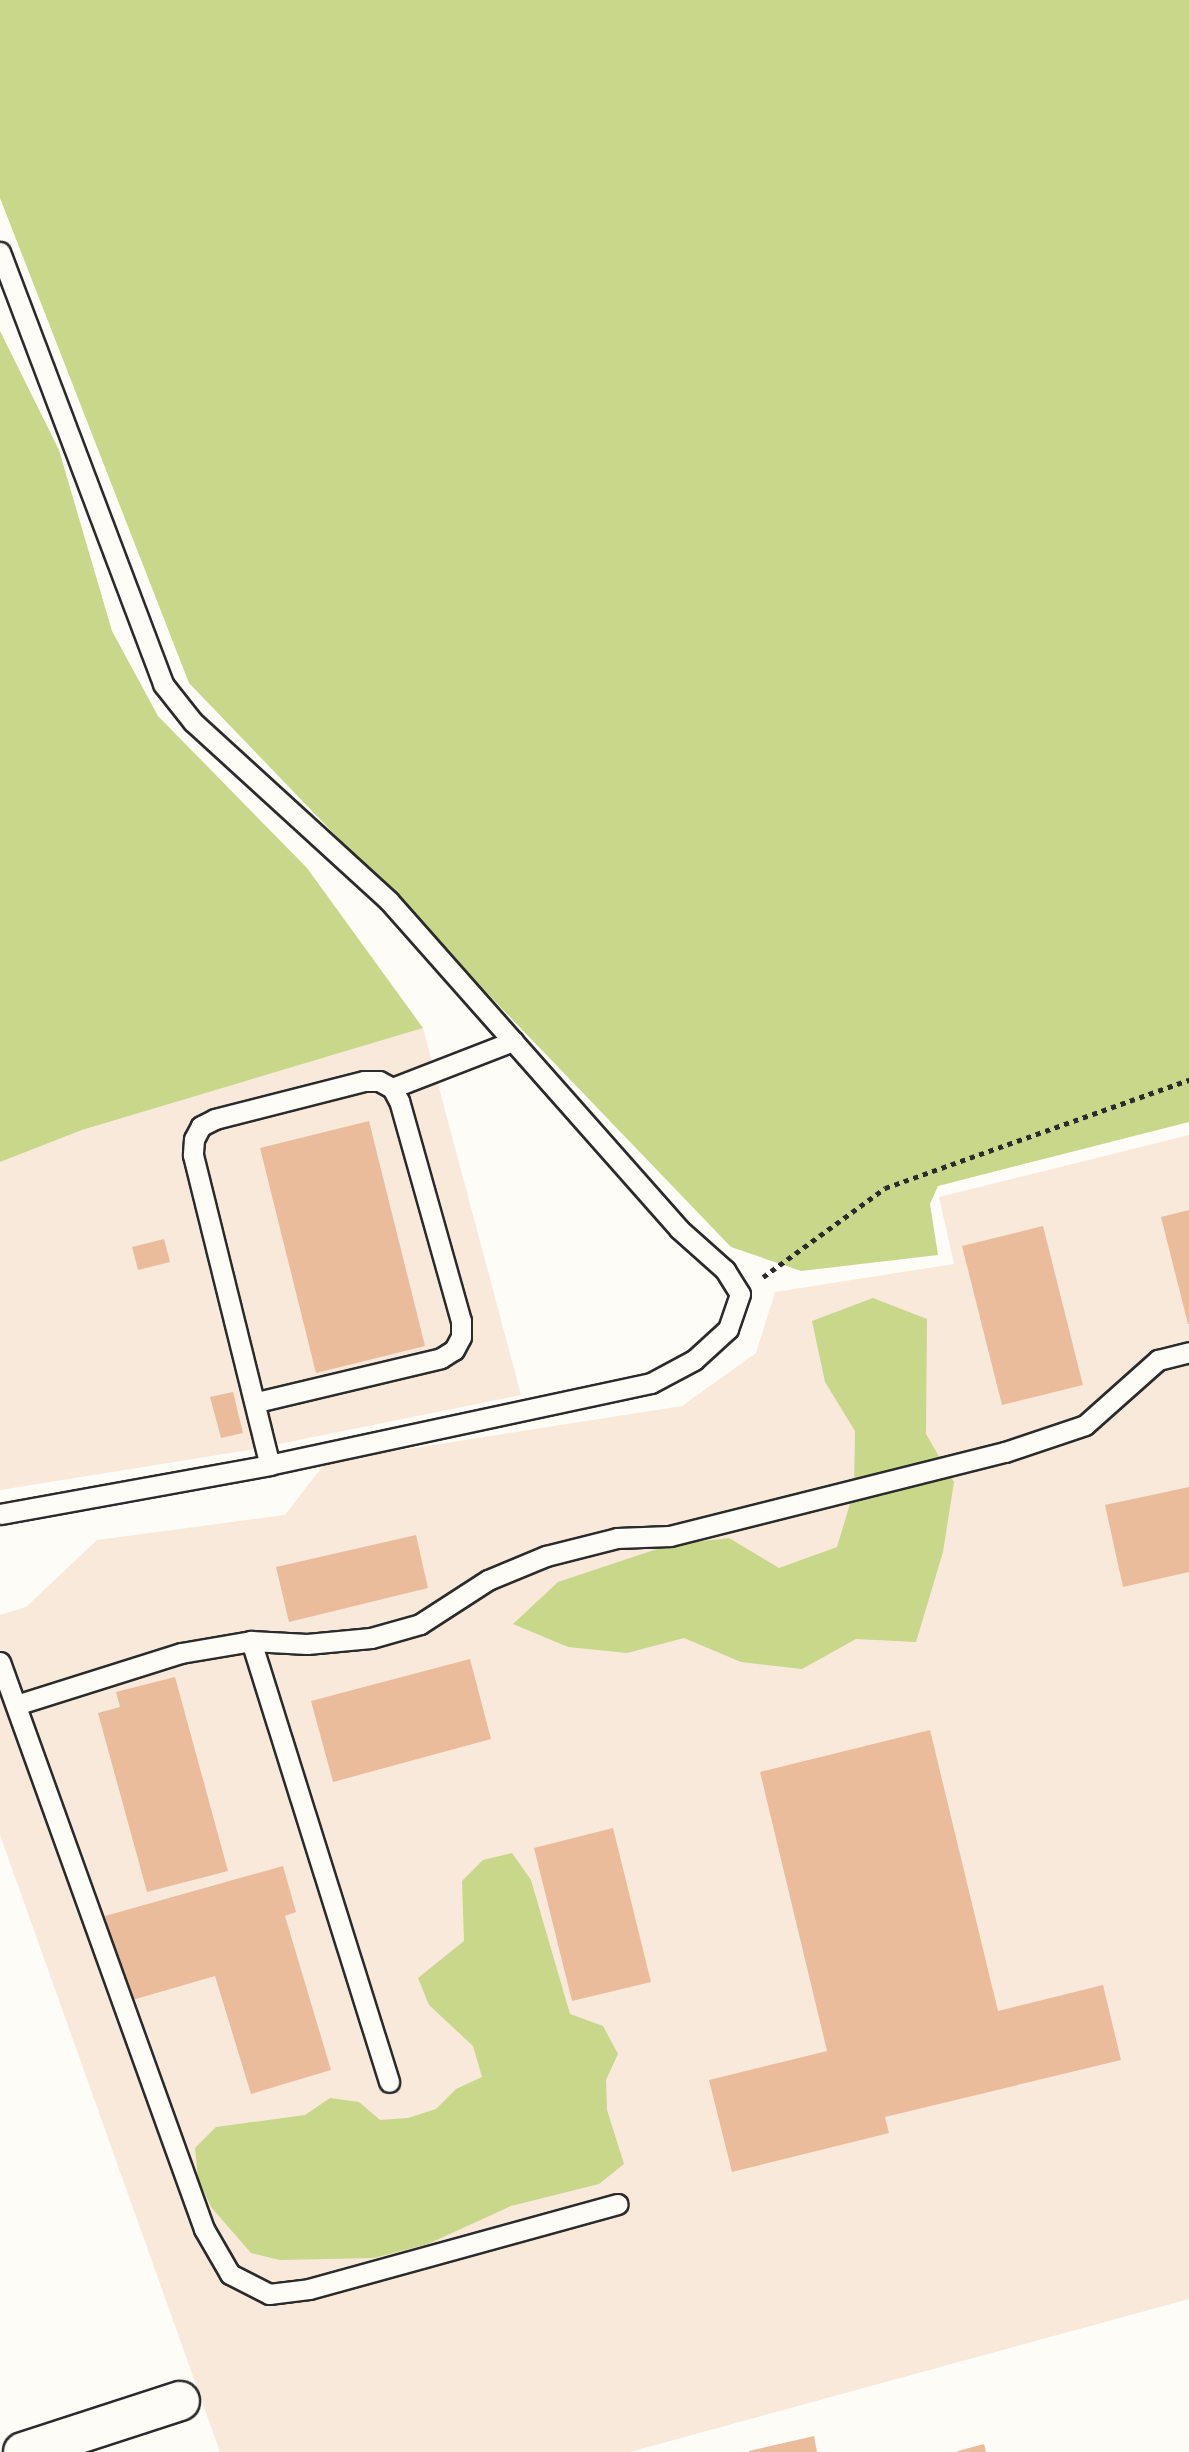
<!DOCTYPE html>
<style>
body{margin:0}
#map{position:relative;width:1189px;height:2452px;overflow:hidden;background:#fdfcf7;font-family:"Shantell Sans",sans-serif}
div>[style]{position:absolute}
.built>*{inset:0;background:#f8e9db}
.green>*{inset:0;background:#c8d78a}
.building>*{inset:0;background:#ebbc9b}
.path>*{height:4.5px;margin-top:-2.25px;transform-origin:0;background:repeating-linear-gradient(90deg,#2b2b2b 0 5px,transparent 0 10px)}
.roads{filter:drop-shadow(2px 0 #2b2b2b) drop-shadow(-2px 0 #2b2b2b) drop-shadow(0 2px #2b2b2b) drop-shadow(0 -2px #2b2b2b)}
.service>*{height:19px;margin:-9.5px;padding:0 9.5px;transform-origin:9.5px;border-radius:9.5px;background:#fdfcf7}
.minor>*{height:38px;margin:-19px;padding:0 19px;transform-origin:19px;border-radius:19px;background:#fdfcf7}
span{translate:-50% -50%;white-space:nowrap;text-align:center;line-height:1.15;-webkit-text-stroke:5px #fdfcf7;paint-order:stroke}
</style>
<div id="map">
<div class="built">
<div style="clip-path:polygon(423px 1028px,521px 1395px,249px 1450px,0 1490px,0 1162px,82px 1130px)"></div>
<div style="clip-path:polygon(1189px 1135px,1189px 2299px,630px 2452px,220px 2452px,0 1835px,0 1615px,26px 1607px,97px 1540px,285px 1515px,326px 1462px,682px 1406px,756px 1353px,775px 1292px,954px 1264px,939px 1197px)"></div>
</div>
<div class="green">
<div style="clip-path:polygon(0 0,1189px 0,1189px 1122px,938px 1186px,930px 1204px,938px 1255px,801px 1271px,731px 1247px,189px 683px,0 198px)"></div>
<div style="clip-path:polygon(0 331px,59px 450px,112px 631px,158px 716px,307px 868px,423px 1028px,82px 1130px,0 1162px)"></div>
<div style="clip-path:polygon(873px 1298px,927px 1319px,926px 1434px,954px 1482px,943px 1552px,916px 1642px,856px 1639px,802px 1669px,741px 1662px,684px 1638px,627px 1653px,568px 1647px,513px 1624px,558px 1582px,669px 1545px,729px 1538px,779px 1568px,837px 1547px,854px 1490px,855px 1431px,825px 1382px,812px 1321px)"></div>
<div style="clip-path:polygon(512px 1853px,531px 1880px,570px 2014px,603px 2026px,618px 2054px,606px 2080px,607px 2110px,624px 2164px,599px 2184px,511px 2206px,428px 2244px,374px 2258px,280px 2260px,251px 2253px,211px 2207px,198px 2178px,195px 2148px,216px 2127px,305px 2115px,330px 2098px,359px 2102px,380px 2120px,408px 2118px,436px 2109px,456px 2089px,482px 2077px,473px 2046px,429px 2005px,418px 1978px,464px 1941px,462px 1881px,483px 1860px)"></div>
</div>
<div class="building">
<div style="clip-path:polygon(369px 1121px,425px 1346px,316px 1373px,260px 1148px)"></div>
<div style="clip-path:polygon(1189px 1210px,1189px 1324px,1188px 1324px,1161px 1217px)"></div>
<div style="clip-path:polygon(1043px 1226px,1083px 1385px,1002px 1405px,962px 1246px)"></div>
<div style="clip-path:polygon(164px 1239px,170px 1262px,138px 1270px,132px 1247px)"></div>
<div style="clip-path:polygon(233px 1392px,243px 1433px,221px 1438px,210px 1397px)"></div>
<div style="clip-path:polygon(1189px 1487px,1189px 1572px,1123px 1587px,1105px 1505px)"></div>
<div style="clip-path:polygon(416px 1535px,428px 1588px,289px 1622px,276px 1567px)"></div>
<div style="clip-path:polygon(470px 1659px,491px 1739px,333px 1782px,311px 1701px)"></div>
<div style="clip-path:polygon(175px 1677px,228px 1871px,147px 1892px,98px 1713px,120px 1707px,116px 1692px)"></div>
<div style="clip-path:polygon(930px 1730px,998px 2011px,1103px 1985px,1121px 2060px,885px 2117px,889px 2133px,732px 2172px,709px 2080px,827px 2051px,760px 1772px)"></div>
<div style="clip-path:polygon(613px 1828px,651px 1982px,572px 2001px,534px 1848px)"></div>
<div style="clip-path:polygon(283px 1866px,296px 1912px,285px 1916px,331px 2070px,251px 2094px,215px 1976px,129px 2001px,105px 1916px)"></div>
<div style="clip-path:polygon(814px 2436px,817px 2452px,749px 2452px,749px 2451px)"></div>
<div style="clip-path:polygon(984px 2444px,986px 2452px,958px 2452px,958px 2451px)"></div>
</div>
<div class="path">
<div style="left:763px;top:1277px;width:151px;rotate:-36.1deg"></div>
<div style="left:885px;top:1188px;width:323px;rotate:-19.6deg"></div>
</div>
<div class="roads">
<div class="service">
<div style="left:0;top:252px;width:462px;rotate:69.3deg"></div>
<div style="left:163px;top:684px;width:48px;rotate:51.7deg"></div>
<div style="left:193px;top:722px;width:265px;rotate:42.4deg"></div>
<div style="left:389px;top:901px;width:438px;rotate:48.5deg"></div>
<div style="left:679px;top:1229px;width:62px;rotate:41.7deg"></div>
<div style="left:725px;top:1270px;width:28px;rotate:58deg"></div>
<div style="left:740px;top:1294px;width:37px;rotate:109deg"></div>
<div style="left:728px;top:1329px;width:46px;rotate:137.6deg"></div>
<div style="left:694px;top:1360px;width:49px;rotate:151.9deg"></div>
<div style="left:651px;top:1383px;width:390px;rotate:167.9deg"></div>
<div style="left:270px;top:1465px;width:274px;rotate:169.7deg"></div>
<div style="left:392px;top:1088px;width:130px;rotate:-21.2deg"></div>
<div style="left:257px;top:1402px;width:189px;rotate:-13.4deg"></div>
<div style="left:441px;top:1358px;width:15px;rotate:-32deg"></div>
<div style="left:454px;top:1350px;width:15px;rotate:-62deg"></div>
<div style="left:461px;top:1337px;width:16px;rotate:-90deg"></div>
<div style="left:461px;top:1321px;width:229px;rotate:-105.7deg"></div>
<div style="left:399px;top:1101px;width:15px;rotate:-118deg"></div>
<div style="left:392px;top:1088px;width:15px;rotate:-152deg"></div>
<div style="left:379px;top:1081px;width:15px;rotate:180deg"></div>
<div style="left:364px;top:1081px;width:154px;rotate:165.7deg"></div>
<div style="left:215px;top:1119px;width:16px;rotate:153deg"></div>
<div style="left:201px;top:1126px;width:15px;rotate:118deg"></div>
<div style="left:194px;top:1139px;width:16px;rotate:94deg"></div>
<div style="left:193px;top:1155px;width:319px;rotate:76.1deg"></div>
<div style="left:251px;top:1641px;width:462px;rotate:72.6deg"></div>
<div style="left:0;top:1662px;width:603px;rotate:70.21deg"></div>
<div style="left:204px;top:2229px;width:52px;rotate:60deg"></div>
<div style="left:230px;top:2274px;width:44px;rotate:27.1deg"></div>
<div style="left:269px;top:2294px;width:40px;rotate:-7.1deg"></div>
<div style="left:309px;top:2289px;width:320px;rotate:-15.4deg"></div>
<div style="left:16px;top:1705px;width:173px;rotate:-17.5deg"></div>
<div style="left:181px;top:1653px;width:71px;rotate:-9.7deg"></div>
<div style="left:251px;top:1641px;width:56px;rotate:3.1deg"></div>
<div style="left:307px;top:1644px;width:64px;rotate:-5.4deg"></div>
<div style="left:371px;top:1638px;width:51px;rotate:-15.9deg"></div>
<div style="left:420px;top:1624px;width:81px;rotate:-32.9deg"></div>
<div style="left:488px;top:1580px;width:63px;rotate:-22.5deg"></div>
<div style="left:546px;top:1556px;width:73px;rotate:-14.2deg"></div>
<div style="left:617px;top:1538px;width:53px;rotate:-2.2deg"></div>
<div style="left:670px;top:1536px;width:345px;rotate:-14.1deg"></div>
<div style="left:1005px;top:1452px;width:84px;rotate:-18.6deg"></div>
<div style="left:1085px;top:1425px;width:98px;rotate:-41.7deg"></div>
<div style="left:1158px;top:1360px;width:32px;rotate:-14deg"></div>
</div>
<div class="minor">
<div style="left:23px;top:2452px;width:165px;rotate:-18deg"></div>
</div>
</div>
</div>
